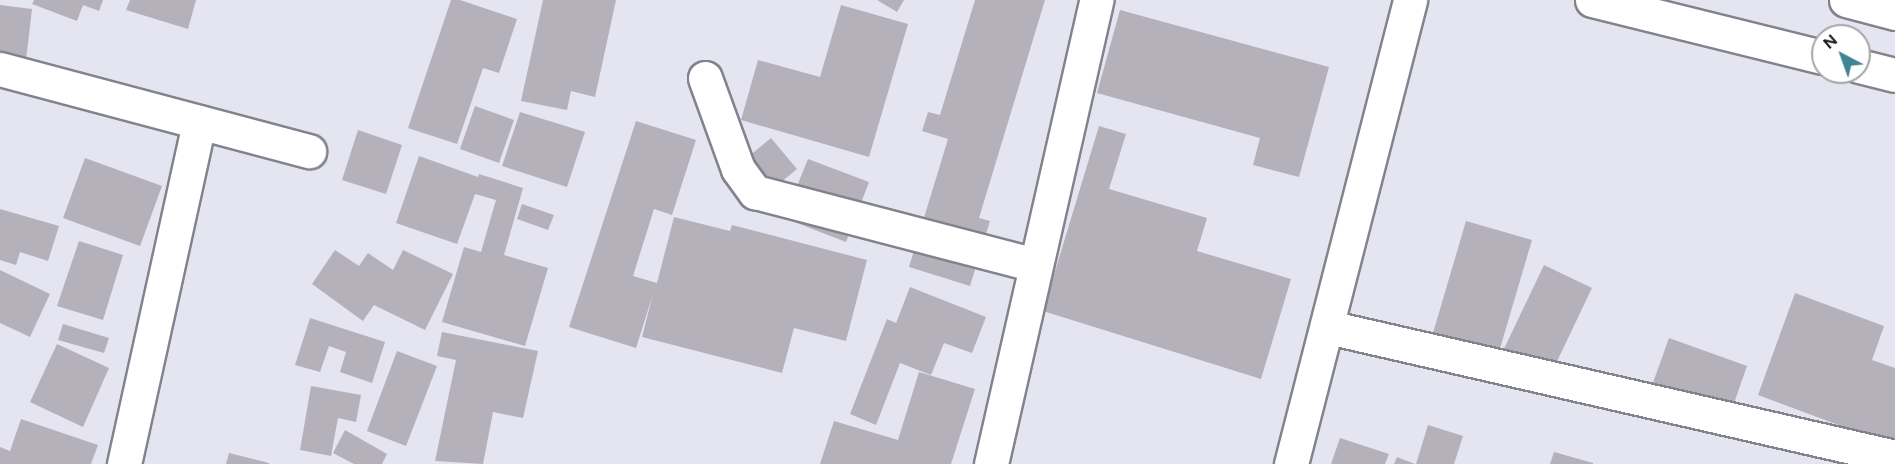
<!DOCTYPE html>
<style>
body{margin:0}
#map{position:relative;width:1895px;height:464px;overflow:hidden;background:#e4e5f0;font-family:Figtree,sans-serif}
div>[style]{position:absolute}
.building>*{inset:0;background:#b5b1bb}
.roads{filter:drop-shadow(2px 0 #82838d) drop-shadow(-2px 0 #82838d) drop-shadow(0 2px #82838d) drop-shadow(0 -2px #82838d)}
.minor>*{height:33px;margin:-16.5px;padding:0 16.5px;transform-origin:16.5px;border-radius:16.5px;background:#fff}
.tertiary>*{height:33px;margin:-16.5px;padding:0 16.5px;transform-origin:16.5px;border-radius:16.5px;background:#fff}
span{translate:-50% -50%;white-space:nowrap;text-align:center;line-height:1.15;-webkit-text-stroke:4.5px #fff;paint-order:stroke}
.north{position:absolute;left:1811px;top:24px;width:60px;height:60px;box-sizing:border-box;background:#fff;border:2px solid #a5a5a7;border-radius:50%;rotate:319deg;font-size:16px;font-weight:700;line-height:24px;text-align:center;color:#1e1e22}
.north::after{content:'';display:block;margin:auto;width:21px;height:27px;background:#418494;clip-path:polygon(50% 0,100% 100%,50% 72%,0 100%)}
</style>
<div id="map">
<div class="building">
<div style="clip-path:polygon(34px 0,103px 0,99px 11px,83px 5px,77px 21px,32px 4px)"></div>
<div style="clip-path:polygon(130px 0,196px 0,188px 29px,126px 10px)"></div>
<div style="clip-path:polygon(451px 0,460px 0,517px 19px,499px 73px,483px 68px,457px 144px,408px 128px)"></div>
<div style="clip-path:polygon(543px 0,616px 0,595px 97px,571px 91px,567px 110px,521px 101px)"></div>
<div style="clip-path:polygon(877px 0,904px 0,897px 12px)"></div>
<div style="clip-path:polygon(975px 0,1045px 0,979px 218px,990px 221px,970px 286px,909px 267px,948px 139px,922px 131px,928px 112px,940px 115px)"></div>
<div style="clip-path:polygon(0 5px,32px 9px,24px 77px,0 75px)"></div>
<div style="clip-path:polygon(841px 5px,908px 24px,869px 157px,741px 120px,758px 60px,820px 77px)"></div>
<div style="clip-path:polygon(1120px 10px,1329px 67px,1299px 177px,1253px 165px,1260px 138px,1097px 93px)"></div>
<div style="clip-path:polygon(475px 106px,514px 120px,499px 163px,460px 149px)"></div>
<div style="clip-path:polygon(520px 112px,585px 132px,567px 187px,502px 166px)"></div>
<div style="clip-path:polygon(636px 121px,696px 140px,672px 215px,654px 209px,633px 276px,657px 283px,674px 217px,730px 231px,732px 225px,867px 260px,846px 341px,794px 328px,782px 373px,642px 337px,653px 294px,636px 348px,569px 327px)"></div>
<div style="clip-path:polygon(1099px 126px,1126px 134px,1109px 189px,1207px 218px,1197px 251px,1291px 279px,1261px 379px,1043px 311px)"></div>
<div style="clip-path:polygon(358px 130px,402px 145px,386px 194px,342px 180px)"></div>
<div style="clip-path:polygon(771px 138px,797px 169px,762px 198px,736px 167px)"></div>
<div style="clip-path:polygon(419px 156px,478px 177px,479px 174px,523px 188px,504px 255px,548px 268px,525px 346px,442px 322px,464px 247px,481px 252px,496px 200px,475px 194px,457px 244px,396px 223px)"></div>
<div style="clip-path:polygon(85px 158px,162px 186px,140px 246px,63px 218px)"></div>
<div style="clip-path:polygon(808px 159px,869px 182px,846px 242px,784px 218px)"></div>
<div style="clip-path:polygon(522px 204px,554px 215px,548px 230px,517px 219px)"></div>
<div style="clip-path:polygon(0 209px,59px 226px,48px 261px,20px 252px,16px 265px,0 260px)"></div>
<div style="clip-path:polygon(1466px 221px,1532px 240px,1494px 369px,1428px 350px)"></div>
<div style="clip-path:polygon(79px 241px,123px 255px,103px 320px,57px 306px)"></div>
<div style="clip-path:polygon(335px 250px,359px 266px,368px 253px,393px 270px,403px 250px,453px 274px,425px 330px,374px 305px,363px 321px,312px 284px)"></div>
<div style="clip-path:polygon(1544px 265px,1592px 288px,1550px 376px,1502px 353px)"></div>
<div style="clip-path:polygon(0 270px,50px 294px,30px 337px,0 323px)"></div>
<div style="clip-path:polygon(910px 287px,986px 317px,972px 353px,944px 343px,931px 375px,900px 363px,876px 425px,850px 414px,887px 319px,896px 323px)"></div>
<div style="clip-path:polygon(1795px 293px,1884px 326px,1872px 360px,1895px 368px,1895px 446px,1758px 395px)"></div>
<div style="clip-path:polygon(310px 318px,385px 342px,372px 383px,340px 372px,346px 352px,329px 346px,320px 372px,295px 365px)"></div>
<div style="clip-path:polygon(63px 324px,109px 338px,104px 353px,58px 340px)"></div>
<div style="clip-path:polygon(442px 332px,538px 351px,523px 418px,493px 412px,483px 464px,435px 461px,456px 360px,437px 356px)"></div>
<div style="clip-path:polygon(1669px 338px,1747px 366px,1725px 429px,1646px 402px)"></div>
<div style="clip-path:polygon(57px 344px,109px 368px,83px 427px,30px 402px)"></div>
<div style="clip-path:polygon(397px 351px,437px 366px,406px 446px,367px 431px)"></div>
<div style="clip-path:polygon(919px 372px,975px 389px,951px 464px,820px 464px,834px 421px,898px 440px)"></div>
<div style="clip-path:polygon(311px 386px,361px 395px,356px 422px,338px 418px,331px 456px,300px 450px)"></div>
<div style="clip-path:polygon(21px 419px,98px 445px,91px 464px,0 464px,0 447px,10px 451px)"></div>
<div style="clip-path:polygon(1428px 425px,1463px 436px,1454px 464px,1416px 464px)"></div>
<div style="clip-path:polygon(345px 430px,387px 454px,382px 464px,354px 464px,333px 453px)"></div>
<div style="clip-path:polygon(1340px 438px,1389px 454px,1385px 464px,1331px 464px)"></div>
<div style="clip-path:polygon(1554px 452px,1593px 463px,1593px 464px,1550px 464px)"></div>
<div style="clip-path:polygon(229px 453px,269px 463px,269px 464px,226px 464px)"></div>
<div style="clip-path:polygon(1397px 457px,1415px 464px,1394px 464px)"></div>
</div>
<div class="roads">
<div class="minor">
<div style="left:0;top:69px;width:320px;rotate:14.9deg"></div>
<div style="left:705px;top:78px;width:97px;rotate:70.1deg"></div>
<div style="left:738px;top:169px;width:29px;rotate:54deg"></div>
<div style="left:755px;top:192px;width:290px;rotate:14.6deg"></div>
<div style="left:1328px;top:327px;width:582px;rotate:12.91deg"></div>
<div style="left:124px;top:464px;width:350px;rotate:-77.6deg"></div>
<div style="left:991px;top:464px;width:476px;rotate:-77.2deg"></div>
<div style="left:1291px;top:464px;width:479px;rotate:-75.6deg"></div>
</div>
<div class="tertiary">
<div style="left:1592px;top:0;width:238px;rotate:13.9deg"></div>
<div style="left:1846px;top:0;width:51px;rotate:14.9deg"></div>
<div style="left:1859px;top:66px;width:37px;rotate:14deg"></div>
</div>
</div>
<div class="north">N</div>
</div>
